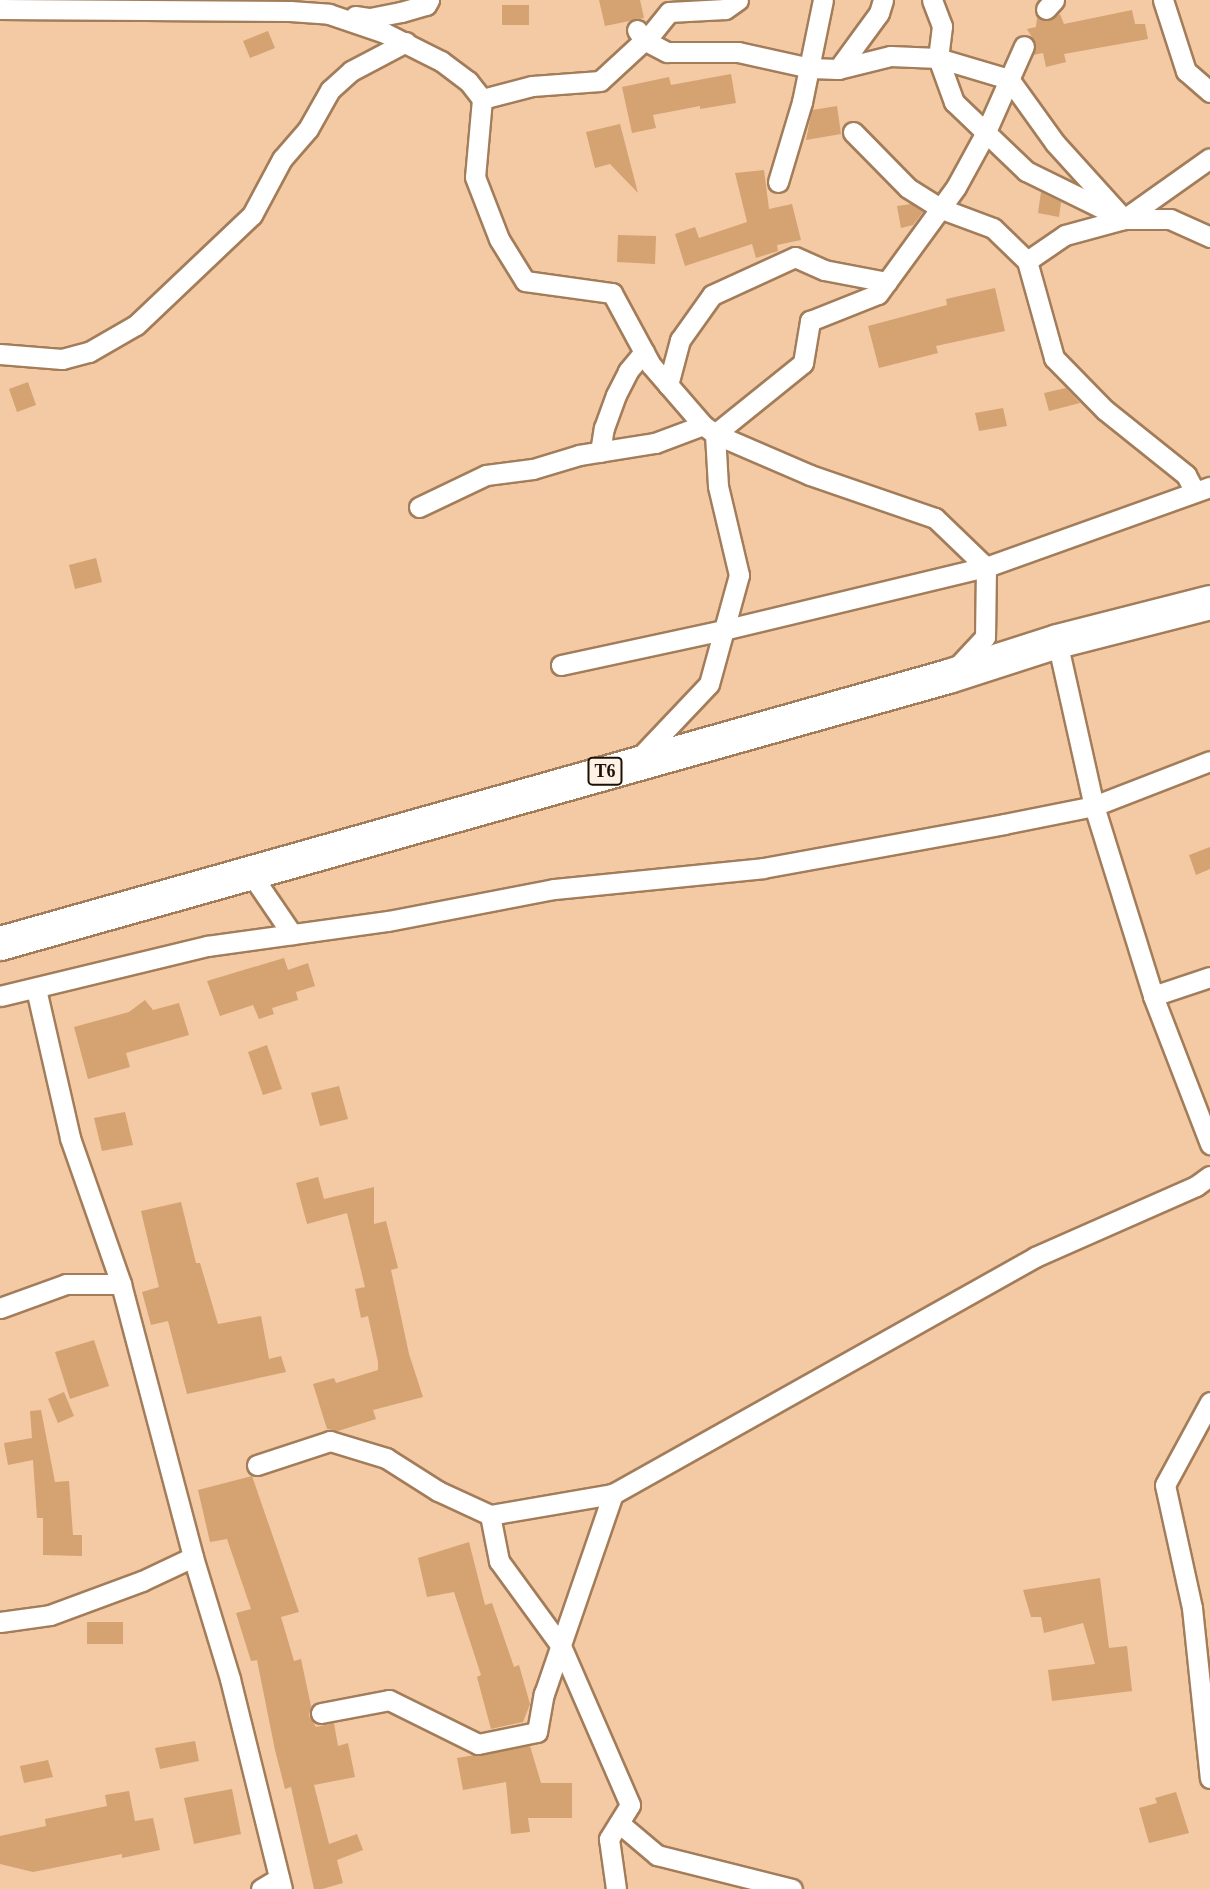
<!DOCTYPE html>
<style>
body{margin:0}
#map{position:relative;width:1210px;height:1889px;overflow:hidden;background:#f3caa4;font-family:Georgia,serif}
div>[style]{position:absolute}
.building>*{inset:0;background:#d5a271}
.roads{filter:drop-shadow(2px 0 #a37d5a) drop-shadow(-2px 0 #a37d5a) drop-shadow(0 2px #a37d5a) drop-shadow(0 -2px #a37d5a)}
.minor>*{height:19px;margin:-9.5px;padding:0 9.5px;transform-origin:9.5px;border-radius:9.5px;background:#fff}
.trunk>*{height:33px;margin:-16.5px;padding:0 16.5px;transform-origin:16.5px;border-radius:16.5px;background:#fff}
span{translate:-50% -50%;white-space:nowrap;text-align:center;line-height:1.15;-webkit-text-stroke:5px #fef1e5;paint-order:stroke}
.shield-label span{padding:2px 5px;background:#fef1e5;border:2px solid;border-radius:5px;-webkit-text-stroke-width:0}
.shield-label{font-size:18px;color:#1f1104;font-weight:700}
</style>
<div id="map">
<div class="building">
<div style="clip-path:polygon(599px 0,640px 0,644px 18px,605px 26px)"></div>
<div style="clip-path:polygon(502px 5px,529px 5px,529px 25px,502px 25px)"></div>
<div style="clip-path:polygon(1132px 10px,1135px 24px,1145px 24px,1148px 39px,1064px 54px,1066px 62px,1046px 67px,1043px 53px,1033px 55px,1036px 44px,1027px 29px,1036px 27px,1037px 18px,1049px 21px,1060px 14px,1064px 24px)"></div>
<div style="clip-path:polygon(268px 31px,275px 48px,250px 58px,243px 41px)"></div>
<div style="clip-path:polygon(731px 74px,736px 103px,700px 109px,700px 106px,653px 115px,656px 128px,632px 133px,622px 87px,669px 77px,671px 85px)"></div>
<div style="clip-path:polygon(837px 106px,841px 134px,806px 140px,812px 110px)"></div>
<div style="clip-path:polygon(620px 124px,638px 193px,610px 164px,595px 168px,586px 132px)"></div>
<div style="clip-path:polygon(764px 170px,769px 209px,792px 204px,801px 240px,777px 245px,778px 251px,756px 258px,752px 244px,685px 266px,675px 234px,695px 227px,699px 238px,747px 222px,735px 173px)"></div>
<div style="clip-path:polygon(1041px 192px,1061px 202px,1059px 217px,1038px 213px)"></div>
<div style="clip-path:polygon(911px 204px,923px 212px,913px 225px,901px 228px,897px 206px)"></div>
<div style="clip-path:polygon(618px 235px,656px 236px,655px 264px,617px 262px)"></div>
<div style="clip-path:polygon(995px 288px,1005px 331px,936px 346px,938px 353px,879px 368px,868px 326px,947px 305px,946px 299px)"></div>
<div style="clip-path:polygon(28px 382px,36px 405px,17px 412px,9px 389px)"></div>
<div style="clip-path:polygon(1066px 388px,1080px 403px,1049px 411px,1044px 393px)"></div>
<div style="clip-path:polygon(1003px 408px,1007px 426px,979px 431px,975px 413px)"></div>
<div style="clip-path:polygon(96px 558px,102px 582px,75px 589px,69px 565px)"></div>
<div style="clip-path:polygon(1210px 847px,1210px 869px,1196px 875px,1189px 855px)"></div>
<div style="clip-path:polygon(284px 958px,288px 970px,308px 963px,315px 986px,296px 992px,298px 1000px,272px 1008px,274px 1014px,259px 1019px,253px 1005px,220px 1016px,207px 981px)"></div>
<div style="clip-path:polygon(145px 1000px,153px 1010px,179px 1003px,189px 1035px,126px 1053px,130px 1067px,88px 1079px,74px 1027px,129px 1012px)"></div>
<div style="clip-path:polygon(267px 1045px,282px 1089px,263px 1095px,248px 1052px)"></div>
<div style="clip-path:polygon(339px 1086px,348px 1119px,320px 1126px,311px 1093px)"></div>
<div style="clip-path:polygon(125px 1112px,133px 1145px,102px 1151px,94px 1118px)"></div>
<div style="clip-path:polygon(318px 1177px,324px 1199px,374px 1187px,374px 1224px,386px 1221px,398px 1268px,391px 1270px,409px 1354px,423px 1397px,373px 1410px,376px 1419px,338px 1431px,327px 1429px,313px 1384px,334px 1378px,336px 1383px,378px 1370px,378px 1362px,368px 1316px,361px 1318px,355px 1289px,365px 1287px,347px 1213px,307px 1224px,296px 1183px)"></div>
<div style="clip-path:polygon(181px 1202px,196px 1263px,200px 1263px,218px 1324px,261px 1316px,269px 1359px,281px 1356px,286px 1372px,187px 1394px,168px 1321px,151px 1325px,142px 1292px,159px 1287px,141px 1211px)"></div>
<div style="clip-path:polygon(94px 1340px,109px 1386px,70px 1399px,55px 1352px)"></div>
<div style="clip-path:polygon(64px 1392px,74px 1416px,58px 1423px,48px 1399px)"></div>
<div style="clip-path:polygon(41px 1410px,55px 1482px,69px 1481px,73px 1535px,82px 1535px,82px 1556px,43px 1555px,43px 1518px,37px 1518px,33px 1460px,8px 1465px,4px 1443px,32px 1438px,30px 1411px)"></div>
<div style="clip-path:polygon(252px 1476px,299px 1612px,281px 1617px,294px 1661px,301px 1659px,311px 1706px,309px 1716px,316px 1727px,334px 1723px,338px 1746px,348px 1743px,355px 1777px,314px 1785px,329px 1844px,357px 1834px,363px 1850px,337px 1860px,343px 1883px,322px 1889px,314px 1889px,291px 1787px,285px 1789px,275px 1750px,257px 1660px,251px 1661px,236px 1613px,251px 1609px,227px 1539px,210px 1542px,198px 1490px)"></div>
<div style="clip-path:polygon(469px 1542px,485px 1605px,492px 1603px,514px 1667px,519px 1665px,530px 1704px,523px 1722px,491px 1729px,477px 1677px,481px 1675px,454px 1592px,427px 1597px,418px 1558px)"></div>
<div style="clip-path:polygon(1100px 1578px,1109px 1648px,1127px 1646px,1132px 1691px,1052px 1701px,1048px 1670px,1095px 1664px,1083px 1623px,1044px 1633px,1041px 1617px,1031px 1617px,1023px 1590px)"></div>
<div style="clip-path:polygon(87px 1622px,123px 1622px,123px 1644px,87px 1644px)"></div>
<div style="clip-path:polygon(195px 1741px,199px 1761px,160px 1769px,155px 1748px)"></div>
<div style="clip-path:polygon(530px 1746px,541px 1783px,572px 1783px,572px 1818px,528px 1818px,530px 1832px,511px 1834px,506px 1782px,463px 1790px,457px 1758px)"></div>
<div style="clip-path:polygon(48px 1760px,53px 1777px,24px 1783px,20px 1766px)"></div>
<div style="clip-path:polygon(232px 1789px,241px 1834px,194px 1844px,184px 1798px)"></div>
<div style="clip-path:polygon(129px 1791px,135px 1821px,153px 1818px,160px 1850px,122px 1858px,122px 1854px,33px 1872px,0 1864px,0 1836px,46px 1826px,45px 1819px,107px 1806px,105px 1795px)"></div>
<div style="clip-path:polygon(1176px 1792px,1189px 1833px,1149px 1843px,1139px 1808px,1157px 1803px,1155px 1798px)"></div>
</div>
<div class="roads">
<div class="minor">
<div style="left:738px;top:0;width:16px;rotate:145deg"></div>
<div style="left:725px;top:9px;width:56px;rotate:176.9deg"></div>
<div style="left:669px;top:12px;width:28px;rotate:129deg"></div>
<div style="left:651px;top:34px;width:69px;rotate:137.3deg"></div>
<div style="left:600px;top:81px;width:68px;rotate:175.8deg"></div>
<div style="left:532px;top:86px;width:52px;rotate:165.4deg"></div>
<div style="left:482px;top:99px;width:78px;rotate:95.1deg"></div>
<div style="left:475px;top:177px;width:66px;rotate:68.8deg"></div>
<div style="left:499px;top:239px;width:49px;rotate:58.2deg"></div>
<div style="left:525px;top:281px;width:88px;rotate:7.9deg"></div>
<div style="left:612px;top:293px;width:82px;rotate:61.6deg"></div>
<div style="left:651px;top:365px;width:79px;rotate:49.1deg"></div>
<div style="left:703px;top:425px;width:15px;rotate:37deg"></div>
<div style="left:715px;top:434px;width:103px;rotate:23.3deg"></div>
<div style="left:810px;top:475px;width:132px;rotate:19deg"></div>
<div style="left:935px;top:518px;width:71px;rotate:43.9deg"></div>
<div style="left:986px;top:567px;width:70px;rotate:90.8deg"></div>
<div style="left:985px;top:637px;width:42px;rotate:133.1deg"></div>
<div style="left:932px;top:0;width:28px;rotate:69deg"></div>
<div style="left:942px;top:26px;width:32px;rotate:97deg"></div>
<div style="left:938px;top:58px;width:47px;rotate:70deg"></div>
<div style="left:954px;top:102px;width:100px;rotate:43.8deg"></div>
<div style="left:1026px;top:171px;width:109px;rotate:26.1deg"></div>
<div style="left:1124px;top:219px;width:46px"></div>
<div style="left:1170px;top:219px;width:44px;rotate:24.2deg"></div>
<div style="left:1163px;top:0;width:75px;rotate:72.1deg"></div>
<div style="left:1186px;top:71px;width:32px;rotate:41deg"></div>
<div style="left:0;top:9px;width:290px;rotate:0.4deg"></div>
<div style="left:290px;top:11px;width:39px;rotate:4deg"></div>
<div style="left:329px;top:14px;width:59px;rotate:18.7deg"></div>
<div style="left:385px;top:33px;width:63px;rotate:26.6deg"></div>
<div style="left:441px;top:61px;width:34px;rotate:37deg"></div>
<div style="left:468px;top:81px;width:23px;rotate:52deg"></div>
<div style="left:1046px;top:9px;width:12px;rotate:-48deg"></div>
<div style="left:355px;top:16px;width:15px;rotate:8deg"></div>
<div style="left:370px;top:18px;width:32px;rotate:-11deg"></div>
<div style="left:401px;top:12px;width:26px;rotate:-16deg"></div>
<div style="left:426px;top:5px;width:6px;rotate:-59deg"></div>
<div style="left:637px;top:30px;width:12px;rotate:55deg"></div>
<div style="left:644px;top:40px;width:26px;rotate:28deg"></div>
<div style="left:667px;top:52px;width:71px"></div>
<div style="left:738px;top:52px;width:74px;rotate:12.5deg"></div>
<div style="left:810px;top:68px;width:28px;rotate:2deg"></div>
<div style="left:838px;top:69px;width:54px;rotate:-14deg"></div>
<div style="left:890px;top:56px;width:48px;rotate:2.4deg"></div>
<div style="left:938px;top:58px;width:74px;rotate:16.5deg"></div>
<div style="left:1009px;top:79px;width:79px;rotate:54.3deg"></div>
<div style="left:1055px;top:143px;width:103px;rotate:47.8deg"></div>
<div style="left:838px;top:69px;width:69px;rotate:-53.8deg"></div>
<div style="left:879px;top:13px;width:14px;rotate:-73deg"></div>
<div style="left:853px;top:132px;width:78px;rotate:45.5deg"></div>
<div style="left:908px;top:188px;width:40px;rotate:32deg"></div>
<div style="left:942px;top:209px;width:54px;rotate:20.4deg"></div>
<div style="left:993px;top:228px;width:47px;rotate:44.1deg"></div>
<div style="left:1027px;top:261px;width:101px;rotate:74.4deg"></div>
<div style="left:1054px;top:358px;width:73px;rotate:45.6deg"></div>
<div style="left:1105px;top:410px;width:104px;rotate:38.7deg"></div>
<div style="left:1186px;top:475px;width:19px;rotate:62deg"></div>
<div style="left:778px;top:182px;width:84px;rotate:-73.3deg"></div>
<div style="left:802px;top:102px;width:104px;rotate:-78.4deg"></div>
<div style="left:1027px;top:261px;width:46px;rotate:-34.4deg"></div>
<div style="left:1065px;top:235px;width:61px;rotate:-15.2deg"></div>
<div style="left:1124px;top:219px;width:105px;rotate:-35.3deg"></div>
<div style="left:0;top:354px;width:62px;rotate:4.6deg"></div>
<div style="left:62px;top:359px;width:28px;rotate:-15deg"></div>
<div style="left:89px;top:352px;width:54px;rotate:-29.9deg"></div>
<div style="left:136px;top:325px;width:160px;rotate:-43.5deg"></div>
<div style="left:252px;top:215px;width:64px;rotate:-61.8deg"></div>
<div style="left:282px;top:159px;width:40px;rotate:-49deg"></div>
<div style="left:308px;top:129px;width:45px;rotate:-60.6deg"></div>
<div style="left:330px;top:90px;width:28px;rotate:-42deg"></div>
<div style="left:351px;top:71px;width:62px;rotate:-27.8deg"></div>
<div style="left:668px;top:385px;width:47px;rotate:-75.1deg"></div>
<div style="left:680px;top:340px;width:55px;rotate:-54.6deg"></div>
<div style="left:712px;top:295px;width:91px;rotate:-24.6deg"></div>
<div style="left:795px;top:257px;width:32px;rotate:24deg"></div>
<div style="left:824px;top:270px;width:64px;rotate:10.8deg"></div>
<div style="left:715px;top:434px;width:113px;rotate:-38.9deg"></div>
<div style="left:803px;top:363px;width:43px;rotate:-80.5deg"></div>
<div style="left:810px;top:321px;width:73px;rotate:-21.7deg"></div>
<div style="left:878px;top:294px;width:132px;rotate:-53.9deg"></div>
<div style="left:956px;top:187px;width:60px;rotate:-61.3deg"></div>
<div style="left:985px;top:134px;width:96px;rotate:-66.1deg"></div>
<div style="left:600px;top:452px;width:24px;rotate:-81deg"></div>
<div style="left:604px;top:428px;width:35px;rotate:-70deg"></div>
<div style="left:616px;top:395px;width:27px;rotate:-63deg"></div>
<div style="left:628px;top:371px;width:25px;rotate:-50deg"></div>
<div style="left:419px;top:507px;width:74px;rotate:-25.5deg"></div>
<div style="left:486px;top:475px;width:47px;rotate:-7.3deg"></div>
<div style="left:533px;top:469px;width:48px;rotate:-16.9deg"></div>
<div style="left:579px;top:455px;width:77px;rotate:-9deg"></div>
<div style="left:655px;top:443px;width:51px;rotate:-20.6deg"></div>
<div style="left:1049px;top:641px;width:8px"></div>
<div style="left:1057px;top:641px;width:169px;rotate:77.4deg"></div>
<div style="left:1094px;top:806px;width:199px;rotate:72.7deg"></div>
<div style="left:1153px;top:996px;width:159px;rotate:68.9deg"></div>
<div style="left:561px;top:665px;width:166px;rotate:-12.2deg"></div>
<div style="left:723px;top:630px;width:270px;rotate:-13.5deg"></div>
<div style="left:986px;top:567px;width:238px;rotate:-19.7deg"></div>
<div style="left:638px;top:759px;width:103px;rotate:-46.6deg"></div>
<div style="left:709px;top:684px;width:113px;rotate:-74.6deg"></div>
<div style="left:739px;top:575px;width:91px;rotate:-103.3deg"></div>
<div style="left:718px;top:486px;width:52px;rotate:-93.3deg"></div>
<div style="left:251px;top:874px;width:73px;rotate:55.7deg"></div>
<div style="left:36px;top:989px;width:153px;rotate:77.1deg"></div>
<div style="left:70px;top:1138px;width:155px;rotate:70.7deg"></div>
<div style="left:0;top:996px;width:213px;rotate:-13.6deg"></div>
<div style="left:207px;top:946px;width:183px;rotate:-7.9deg"></div>
<div style="left:388px;top:921px;width:169px;rotate:-10.9deg"></div>
<div style="left:554px;top:889px;width:210px;rotate:-5.7deg"></div>
<div style="left:763px;top:868px;width:245px;rotate:-10.3deg"></div>
<div style="left:1004px;top:824px;width:92px;rotate:-11.3deg"></div>
<div style="left:1094px;top:806px;width:124px;rotate:-21.2deg"></div>
<div style="left:1153px;top:996px;width:60px;rotate:-18.4deg"></div>
<div style="left:0;top:1308px;width:70px;rotate:-20deg"></div>
<div style="left:66px;top:1284px;width:55px"></div>
<div style="left:121px;top:1284px;width:282px;rotate:75.2deg"></div>
<div style="left:193px;top:1557px;width:127px;rotate:73.1deg"></div>
<div style="left:230px;top:1679px;width:216px;rotate:76.1deg"></div>
<div style="left:1210px;top:1402px;width:94px;rotate:118.5deg"></div>
<div style="left:1165px;top:1485px;width:126px;rotate:77.6deg"></div>
<div style="left:1192px;top:1608px;width:171px;rotate:84deg"></div>
<div style="left:257px;top:1465px;width:77px;rotate:-18.2deg"></div>
<div style="left:330px;top:1441px;width:59px;rotate:16.9deg"></div>
<div style="left:386px;top:1458px;width:62px;rotate:32.4deg"></div>
<div style="left:438px;top:1491px;width:57px;rotate:24.8deg"></div>
<div style="left:490px;top:1515px;width:125px;rotate:-9.7deg"></div>
<div style="left:490px;top:1515px;width:47px;rotate:78.9deg"></div>
<div style="left:499px;top:1561px;width:105px;rotate:53.9deg"></div>
<div style="left:561px;top:1646px;width:173px;rotate:66.5deg"></div>
<div style="left:630px;top:1805px;width:40px;rotate:122deg"></div>
<div style="left:609px;top:1839px;width:50px;rotate:82deg"></div>
<div style="left:0;top:1622px;width:50px;rotate:-8deg"></div>
<div style="left:50px;top:1615px;width:98px;rotate:-20.3deg"></div>
<div style="left:142px;top:1581px;width:56px;rotate:-25.2deg"></div>
<div style="left:321px;top:1713px;width:69px;rotate:-10.8deg"></div>
<div style="left:389px;top:1700px;width:99px;rotate:26.3deg"></div>
<div style="left:478px;top:1744px;width:60px;rotate:-11.5deg"></div>
<div style="left:537px;top:1732px;width:39px;rotate:-80deg"></div>
<div style="left:544px;top:1694px;width:212px;rotate:-71deg"></div>
<div style="left:613px;top:1494px;width:484px;rotate:-29.3deg"></div>
<div style="left:1035px;top:1257px;width:176px;rotate:-23.8deg"></div>
<div style="left:1196px;top:1186px;width:17px;rotate:-36deg"></div>
<div style="left:619px;top:1823px;width:50px;rotate:40.1deg"></div>
<div style="left:657px;top:1855px;width:139px;rotate:14.1deg"></div>
<div style="left:261px;top:1889px;width:21px;rotate:-31deg"></div>
</div>
<div class="trunk">
<div style="left:0;top:943px;width:985px;rotate:-15.73deg"></div>
<div style="left:948px;top:676px;width:114px;rotate:-17.8deg"></div>
<div style="left:1057px;top:641px;width:158px;rotate:-14.3deg"></div>
</div>
</div>
<div class="shield-label">
<span style="left:605px;top:771px">T6</span>
</div>
</div>
